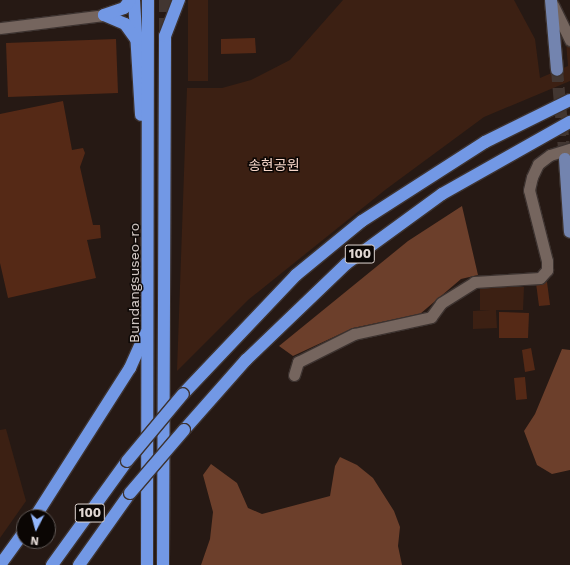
<!DOCTYPE html>
<meta charset="utf-8">
<style>
body{margin:0}
#map{position:relative;width:570px;height:565px;overflow:hidden;background:#261914;font-family:"Work Sans","Noto Sans KR",sans-serif}
div>[style]{position:absolute}
.green>*{inset:0;background:#3c2013}
.forest>*{inset:0;background:#6c3f2b}
.building>*{inset:0;background:#552916}
.major-tunnel>*{height:12px;margin-top:-6px;transform-origin:0;background:repeating-linear-gradient(90deg,#423631 0 12px,transparent 0 18px)}
.highway-tunnel>*{height:12px;margin-top:-6px;transform-origin:0;background:repeating-linear-gradient(90deg,#423631 0 12px,transparent 0 18px)}
.roads{filter:drop-shadow(1px 0 #3d3330) drop-shadow(-1px 0 #3d3330) drop-shadow(0 1px #3d3330) drop-shadow(0 -1px #3d3330)}
.minor>*{height:11px;margin:-5.5px;padding:0 5.5px;transform-origin:5.5px;border-radius:5.5px;background:#75655e}
.major>*{height:12px;margin:-6px;padding:0 6px;transform-origin:6px;border-radius:6px;background:#7384af}
.highway>*{height:12px;margin:-6px;padding:0 6px;transform-origin:6px;border-radius:6px;background:#7298e5}
.bridges{filter:drop-shadow(1px 0 #3d3330) drop-shadow(-1px 0 #3d3330) drop-shadow(0 1px #3d3330) drop-shadow(0 -1px #3d3330)}
.highway-bridge>*{height:12px;margin:-6px;padding:0 6px;transform-origin:6px;border-radius:6px;background:#7298e5}
span{translate:-50% -50%;white-space:nowrap;text-align:center;line-height:1.15;-webkit-text-stroke:3px #0b0604;paint-order:stroke}
.shield-label span{padding:1px 3px;background:#0b0604;border:1px solid;border-radius:3px;-webkit-text-stroke-width:0}
.shield-label{font-size:13px;color:#e1d7d3;font-weight:700}
.park-label{font-size:14px;color:#f5d5c8}
.street-label{font-size:14px;color:#e1d7d3}
.north{position:absolute;left:16px;top:509px;width:40px;height:40px;box-sizing:border-box;background:#0b0604;border:1px solid #615a57;border-radius:50%;rotate:186deg;font-size:11px;font-weight:700;line-height:16px;text-align:center;color:#e1d7d3}
.north::after{content:'';display:block;margin:auto;width:14px;height:18px;background:#93b7fd;clip-path:polygon(50% 0,100% 100%,50% 72%,0 100%)}
</style>
<div id="map">
<div class="green">
<div style="clip-path:polygon(188px 0,208px 0,208px 81px,188px 81px)"></div>
<div style="clip-path:polygon(343px 0,514px 0,535px 39px,540px 78px,568px 66px,566px 42px,570px 43px,570px 81px,484px 117px,385px 190px,248px 300px,177px 371px,187px 88px,222px 88px,251px 80px,290px 60px)"></div>
<div style="clip-path:polygon(480px 287px,524px 287px,523px 310px,496px 310px,497px 328px,473px 329px,473px 311px,491px 310px,480px 310px)"></div>
<div style="clip-path:polygon(6px 429px,26px 501px,0 538px,0 430px)"></div>
</div>
<div class="forest">
<div style="clip-path:polygon(462px 206px,478px 275px,461px 279px,420px 314px,353px 328px,293px 356px,279px 346px,408px 241px)"></div>
<div style="clip-path:polygon(562px 349px,570px 350px,570px 470px,552px 474px,537px 465px,524px 431px,535px 414px)"></div>
<div style="clip-path:polygon(340px 457px,357px 465px,373px 478px,394px 511px,400px 527px,398px 546px,402px 565px,201px 565px,210px 539px,213px 512px,203px 475px,211px 464px,237px 483px,248px 508px,262px 514px,330px 496px,335px 466px)"></div>
</div>
<div class="building">
<div style="clip-path:polygon(255px 38px,256px 53px,221px 54px,221px 39px)"></div>
<div style="clip-path:polygon(116px 39px,118px 93px,8px 97px,6px 43px)"></div>
<div style="clip-path:polygon(63px 101px,72px 150px,83px 148px,85px 153px,80px 167px,93px 225px,100px 225px,101px 238px,87px 240px,96px 278px,8px 298px,0 263px,0 114px)"></div>
<div style="clip-path:polygon(547px 282px,550px 305px,539px 306px,536px 283px)"></div>
<div style="clip-path:polygon(499px 312px,529px 313px,528px 338px,499px 338px)"></div>
<div style="clip-path:polygon(531px 348px,535px 370px,525px 372px,522px 350px)"></div>
<div style="clip-path:polygon(525px 377px,527px 399px,516px 400px,514px 378px)"></div>
</div>
<div class="major-tunnel">
<div style="left:557px;top:70px;width:89px;rotate:84.9deg"></div>
</div>
<div class="highway-tunnel">
<div style="left:165px;top:0;width:35px;rotate:90deg"></div>
</div>
<div class="roads">
<div class="minor">
<div style="left:553px;top:5px;width:39px;rotate:64deg"></div>
<div style="left:0;top:28px;width:105px;rotate:-7.1deg"></div>
<div style="left:294px;top:375px;width:14px;rotate:-73deg"></div>
<div style="left:298px;top:362px;width:63px;rotate:-26.6deg"></div>
<div style="left:354px;top:334px;width:79px;rotate:-12.4deg"></div>
<div style="left:431px;top:317px;width:17px;rotate:-54deg"></div>
<div style="left:441px;top:303px;width:39px;rotate:-32deg"></div>
<div style="left:474px;top:282px;width:66px;rotate:-3.5deg"></div>
<div style="left:540px;top:278px;width:11px;rotate:-49deg"></div>
<div style="left:547px;top:270px;width:9px;rotate:-90deg"></div>
<div style="left:547px;top:261px;width:73px;rotate:-104.2deg"></div>
<div style="left:529px;top:190px;width:13px;rotate:-77deg"></div>
<div style="left:532px;top:177px;width:14px;rotate:-65deg"></div>
<div style="left:538px;top:164px;width:15px;rotate:-37deg"></div>
<div style="left:550px;top:155px;width:21px;rotate:-17deg"></div>
</div>
<div class="major">
<div style="left:551px;top:0;width:70px;rotate:85.1deg"></div>
<div style="left:565px;top:159px;width:73px;rotate:86.1deg"></div>
</div>
<div class="highway">
<div style="left:134px;top:0;width:115px;rotate:86.5deg"></div>
<div style="left:104px;top:15px;width:23px;rotate:23deg"></div>
<div style="left:125px;top:24px;width:19px;rotate:54deg"></div>
<div style="left:104px;top:15px;width:21px;rotate:-19deg"></div>
<div style="left:124px;top:8px;width:10px;rotate:-53deg"></div>
<div style="left:183px;top:394px;width:164px;rotate:-46.5deg"></div>
<div style="left:296px;top:275px;width:85px;rotate:-39.3deg"></div>
<div style="left:362px;top:221px;width:146px;rotate:-32.7deg"></div>
<div style="left:485px;top:142px;width:95px;rotate:-26.3deg"></div>
<div style="left:184px;top:430px;width:94px;rotate:-48.5deg"></div>
<div style="left:246px;top:360px;width:139px;rotate:-43.8deg"></div>
<div style="left:346px;top:264px;width:119px;rotate:-36.1deg"></div>
<div style="left:442px;top:194px;width:147px;rotate:-29.4deg"></div>
<div style="left:35px;top:517px;width:177px;rotate:-57.5deg"></div>
<div style="left:130px;top:368px;width:37px;rotate:-66deg"></div>
<div style="left:0;top:565px;width:41px;rotate:-54deg"></div>
<div style="left:52px;top:565px;width:128px;rotate:-54.2deg"></div>
<div style="left:79px;top:565px;width:88px;rotate:-54.7deg"></div>
<div style="left:147px;top:565px;width:565px;rotate:-89.9deg"></div>
<div style="left:163px;top:565px;width:529px;rotate:-89.78deg"></div>
<div style="left:165px;top:36px;width:39px;rotate:-69deg"></div>
</div>
</div>
<div class="bridges">
<div class="highway-bridge">
<div style="left:127px;top:461px;width:87px;rotate:-50.1deg"></div>
<div style="left:130px;top:493px;width:83px;rotate:-49.4deg"></div>
</div>
</div>
<div class="shield-label">
<span style="left:360px;top:254px">100</span>
<span style="left:90px;top:513px">100</span>
</div>
<div class="park-label">
<span style="left:274px;top:165px">송현공원</span>
</div>
<div class="street-label">
<span style="left:134px;top:283px;rotate:-90deg">Bundangsuseo-ro</span>
</div>
<div class="north">N</div>
</div>
